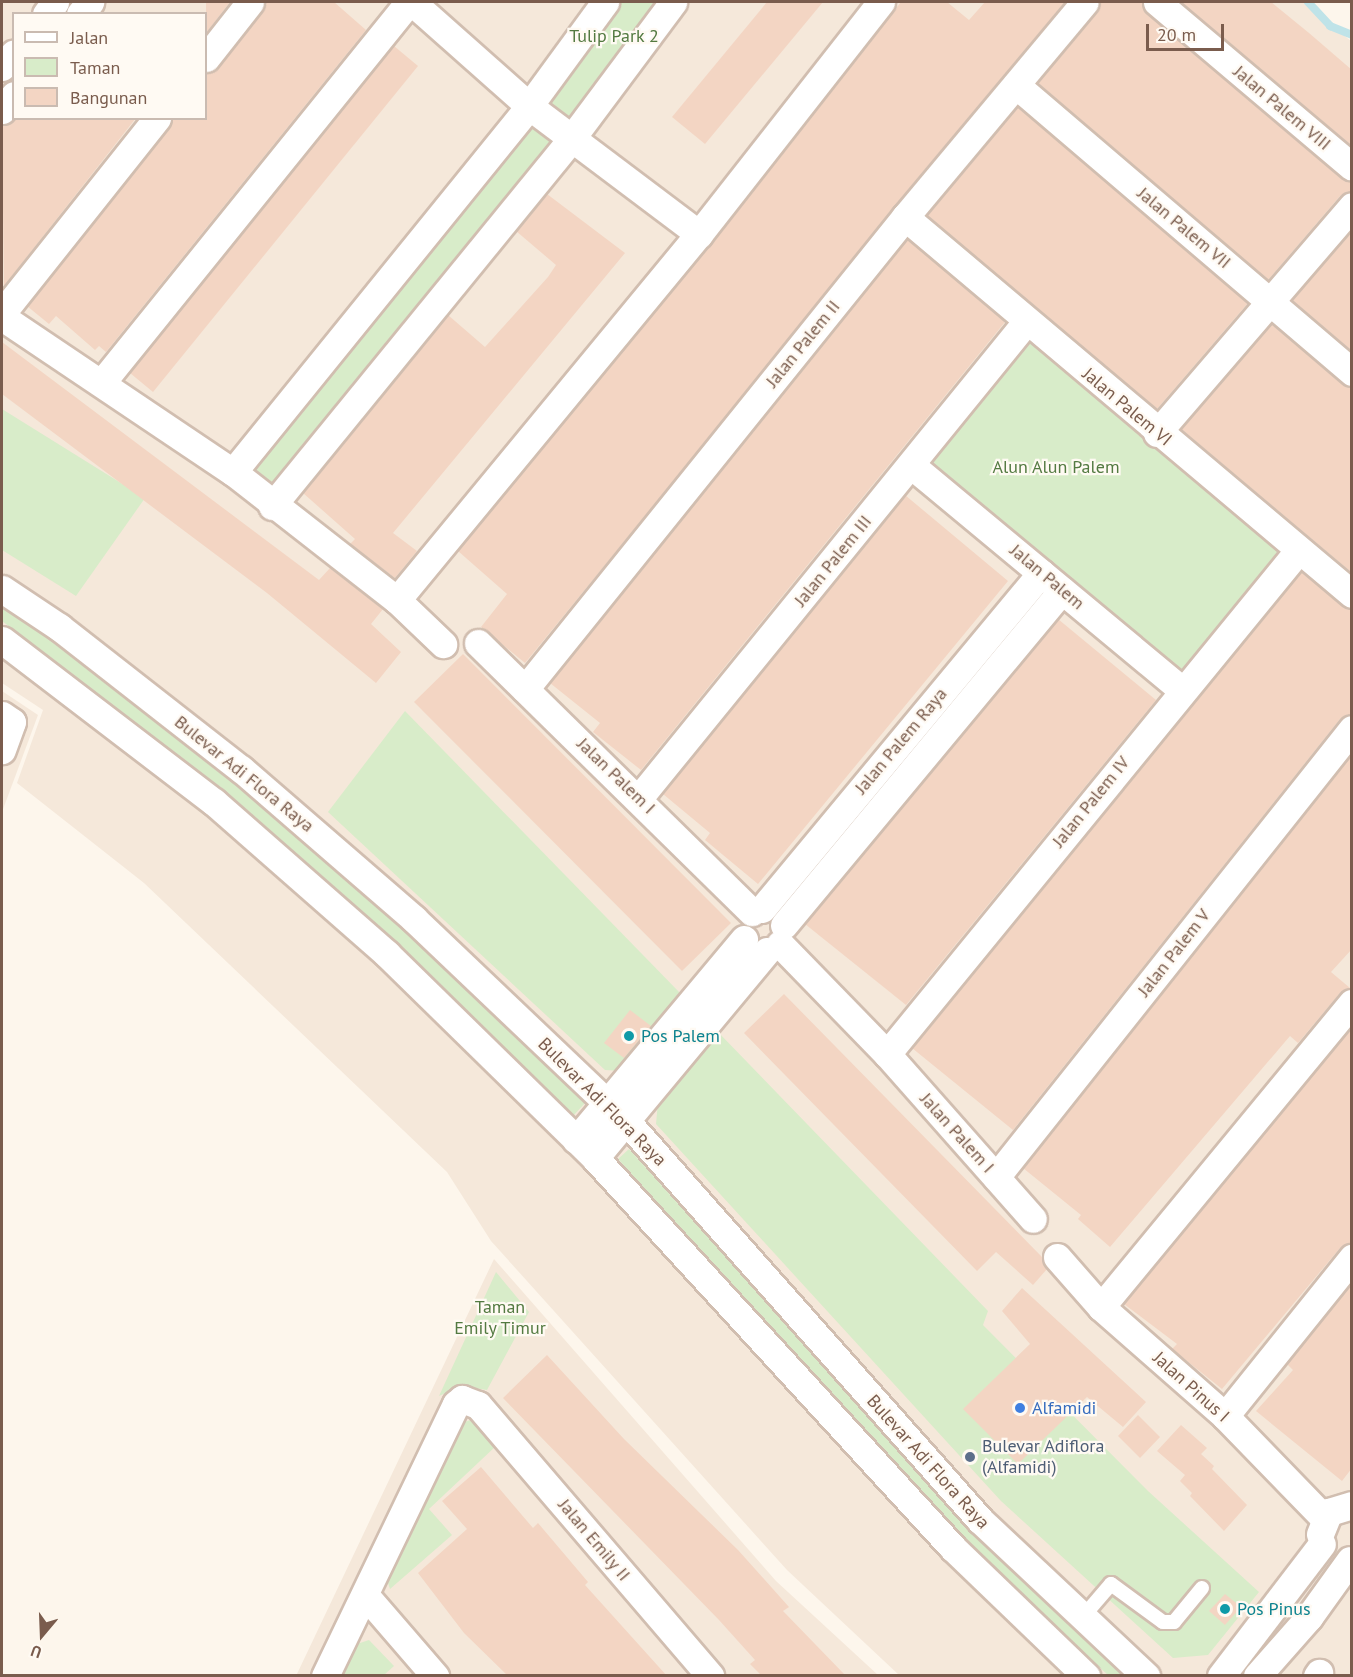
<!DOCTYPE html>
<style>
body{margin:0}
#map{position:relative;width:1353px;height:1677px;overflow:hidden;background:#fdf6ec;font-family:"PT Sans",sans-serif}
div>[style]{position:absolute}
.residential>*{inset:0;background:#f5e8da}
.green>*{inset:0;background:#d8ecc9}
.stream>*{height:8px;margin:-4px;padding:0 4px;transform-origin:4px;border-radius:4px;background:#bfe3e8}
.building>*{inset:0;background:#f3d5c3}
.roads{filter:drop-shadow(2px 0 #d1beb0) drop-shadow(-2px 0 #d1beb0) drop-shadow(0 2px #d1beb0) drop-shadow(0 -2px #d1beb0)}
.lane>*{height:14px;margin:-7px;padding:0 7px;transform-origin:7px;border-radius:7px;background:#fff}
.street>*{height:27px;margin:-13.5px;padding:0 13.5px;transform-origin:13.5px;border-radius:13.5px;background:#fff}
.dots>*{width:16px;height:16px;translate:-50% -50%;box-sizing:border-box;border:3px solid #fffaf3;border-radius:50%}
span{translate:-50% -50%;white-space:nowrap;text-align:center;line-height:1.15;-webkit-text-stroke:4.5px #fffaf3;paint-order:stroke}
.park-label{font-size:18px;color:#537a41}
.street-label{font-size:18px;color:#7a5c4d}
.culture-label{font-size:18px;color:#0d838f}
.left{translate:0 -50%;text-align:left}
.shop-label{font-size:18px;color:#366cbe}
.service-label{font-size:18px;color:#4e5e75}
.frame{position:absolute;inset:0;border:3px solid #7a5c4d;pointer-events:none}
.legend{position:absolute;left:12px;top:12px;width:195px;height:108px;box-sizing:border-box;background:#fffaf3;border:2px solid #cabbb1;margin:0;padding:8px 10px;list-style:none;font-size:18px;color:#7a5c4d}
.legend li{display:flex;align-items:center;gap:12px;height:30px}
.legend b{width:30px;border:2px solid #cabbb1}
.north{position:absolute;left:12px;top:1605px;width:60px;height:60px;-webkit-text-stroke:4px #fffaf3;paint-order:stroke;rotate:199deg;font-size:16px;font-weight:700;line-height:24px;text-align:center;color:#7a5c4d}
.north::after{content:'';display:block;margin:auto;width:21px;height:27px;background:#7a5c4d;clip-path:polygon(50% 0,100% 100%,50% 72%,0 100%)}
.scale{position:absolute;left:1146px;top:24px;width:78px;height:27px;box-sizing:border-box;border:3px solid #7a5c4d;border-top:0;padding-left:8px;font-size:18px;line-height:21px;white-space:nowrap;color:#7a5c4d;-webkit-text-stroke:4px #fffaf3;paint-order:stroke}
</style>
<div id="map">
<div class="residential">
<div style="clip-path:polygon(evenodd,2px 2px,1303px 2px,1351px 41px,1351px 1675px,899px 1675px,787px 1570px,491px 1241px,447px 1172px,144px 883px,17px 783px,43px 710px,2px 683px,2px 2px,14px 14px,206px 14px,206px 118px,14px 118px,14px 14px)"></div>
<div style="clip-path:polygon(2px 691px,38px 715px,2px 812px)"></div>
<div style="clip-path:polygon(494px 1259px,776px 1581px,878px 1675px,296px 1676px)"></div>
</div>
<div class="green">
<div style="clip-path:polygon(605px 2px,673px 2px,272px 506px,233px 472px)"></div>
<div style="clip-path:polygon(1029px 337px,1287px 551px,1181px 678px,923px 465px)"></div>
<div style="clip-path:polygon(2px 409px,145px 498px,76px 596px,2px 550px)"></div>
<div style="clip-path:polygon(2px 604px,234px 779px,406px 929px,586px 1102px,573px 1116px,396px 942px,224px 790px,2px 621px)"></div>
<div style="clip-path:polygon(405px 711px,681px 994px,622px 1071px,605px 1070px,328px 812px)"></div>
<div style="clip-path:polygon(717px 1031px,988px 1311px,983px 1325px,1148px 1491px,1259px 1592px,1208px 1655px,1173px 1658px,1001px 1501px,656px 1124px,658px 1102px)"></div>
<div style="clip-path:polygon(629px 1149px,971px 1531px,1130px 1675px,1108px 1675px,960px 1540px,618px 1159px)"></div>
<div style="clip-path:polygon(496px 1272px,529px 1312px,487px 1390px,461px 1386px,439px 1396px)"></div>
<div style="clip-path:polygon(473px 1419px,496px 1446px,429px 1509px,452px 1535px,390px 1589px,384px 1571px,454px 1426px)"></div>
<div style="clip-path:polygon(369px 1640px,394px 1666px,384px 1675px,333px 1676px,345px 1648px)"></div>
</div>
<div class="stream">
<div style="left:1308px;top:2px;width:33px;rotate:47deg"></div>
<div style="left:1330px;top:26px;width:24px;rotate:22deg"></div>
</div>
<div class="building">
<div style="clip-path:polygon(206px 2px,230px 2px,206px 33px)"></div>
<div style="clip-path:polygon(265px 2px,334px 2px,366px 30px,106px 352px,99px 346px,95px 350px,56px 316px,49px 324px,27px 306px,172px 118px,206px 118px,206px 73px,218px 68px)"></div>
<div style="clip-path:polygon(767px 2px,823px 2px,705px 144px,672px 117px)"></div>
<div style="clip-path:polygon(901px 2px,947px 2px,969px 20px,985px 2px,1065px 2px,525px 663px,481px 627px,507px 594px,458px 551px,711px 244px)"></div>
<div style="clip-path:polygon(1100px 2px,1142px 2px,1147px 14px,1352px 182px,1352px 191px,1340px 196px,1268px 280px,1038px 83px,1097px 12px)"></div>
<div style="clip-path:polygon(1181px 2px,1271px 2px,1309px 33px,1352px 70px,1352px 146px)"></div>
<div style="clip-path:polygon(394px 46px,418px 66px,153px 392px,130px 373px)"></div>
<div style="clip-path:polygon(1018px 107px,1248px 303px,1157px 409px,927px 215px)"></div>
<div style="clip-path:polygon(15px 118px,136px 118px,4px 286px,2px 125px)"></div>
<div style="clip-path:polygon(547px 194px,625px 253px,393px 533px,417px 551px,395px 578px,350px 544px,355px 539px,303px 493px,448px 315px,485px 347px,548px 277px,556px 265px,516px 231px)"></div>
<div style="clip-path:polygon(1352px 231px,1352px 351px,1292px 300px)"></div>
<div style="clip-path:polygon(907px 239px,1005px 322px,641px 770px,593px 732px,600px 723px,550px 683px)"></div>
<div style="clip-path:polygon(1271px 324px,1352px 387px,1352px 573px,1181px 429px)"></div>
<div style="clip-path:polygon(2px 342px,319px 580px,330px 568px,383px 609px,371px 624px,401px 652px,376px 683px,267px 593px,2px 394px)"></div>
<div style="clip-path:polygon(905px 495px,1008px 581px,758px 884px,705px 840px,710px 833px,663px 794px)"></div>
<div style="clip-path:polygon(1301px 572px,1352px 609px,1352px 714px,1340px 719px,1013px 1130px,912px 1048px)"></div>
<div style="clip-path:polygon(1058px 619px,1156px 700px,906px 1005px,805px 924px)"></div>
<div style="clip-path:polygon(463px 654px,731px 923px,682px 971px,414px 702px)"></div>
<div style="clip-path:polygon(1352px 755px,1352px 949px,1331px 972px,1350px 988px,1340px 993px,1298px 1043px,1290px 1036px,1110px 1247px,1078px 1219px,1081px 1215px,1023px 1168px)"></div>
<div style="clip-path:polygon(784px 994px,1042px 1257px,1047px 1269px,1033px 1285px,996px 1252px,977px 1271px,744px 1033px)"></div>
<div style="clip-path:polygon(630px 1010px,651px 1026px,624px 1058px,604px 1043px)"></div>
<div style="clip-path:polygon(1352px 1028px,1352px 1243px,1340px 1248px,1222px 1389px,1172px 1349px,1177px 1344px,1124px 1304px)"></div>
<div style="clip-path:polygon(1352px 1284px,1352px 1468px,1342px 1481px,1256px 1411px,1293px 1370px,1287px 1364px)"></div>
<div style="clip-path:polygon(1022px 1288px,1146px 1402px,1123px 1427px,1087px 1397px,1018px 1464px,963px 1409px,1030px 1344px,1002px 1311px)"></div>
<div style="clip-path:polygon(547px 1355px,624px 1439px,738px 1550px,789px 1607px,783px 1611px,846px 1676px,762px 1676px,750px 1664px,755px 1660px,719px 1620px,503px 1398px)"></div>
<div style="clip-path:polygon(1138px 1415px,1160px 1437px,1140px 1458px,1118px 1436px)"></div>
<div style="clip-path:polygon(1181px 1425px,1207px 1448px,1201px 1454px,1214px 1466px,1212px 1469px,1247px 1505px,1224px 1531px,1190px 1496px,1192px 1493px,1180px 1481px,1185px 1475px,1157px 1451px)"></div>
<div style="clip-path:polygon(481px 1467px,533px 1528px,538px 1523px,588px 1582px,585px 1585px,667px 1676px,508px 1676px,464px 1633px,418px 1573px,467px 1529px,442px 1501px)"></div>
<div style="clip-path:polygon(1225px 1594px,1241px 1607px,1225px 1625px,1209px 1611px)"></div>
</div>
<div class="roads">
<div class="lane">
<div style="left:1081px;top:1619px;width:46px;rotate:-49.4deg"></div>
<div style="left:1111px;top:1584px;width:64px;rotate:36.2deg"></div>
<div style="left:1163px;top:1622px;width:11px"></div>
<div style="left:1174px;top:1622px;width:44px;rotate:-50.5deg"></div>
</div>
<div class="street">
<div style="left:412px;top:2px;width:157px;rotate:41.6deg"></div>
<div style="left:529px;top:106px;width:213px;rotate:37deg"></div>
<div style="left:1157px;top:2px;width:255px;rotate:40.2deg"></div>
<div style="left:46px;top:14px;width:15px;rotate:-53deg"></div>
<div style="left:80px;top:14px;width:16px;rotate:-50deg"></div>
<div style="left:206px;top:58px;width:71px;rotate:-51.8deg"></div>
<div style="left:2px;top:67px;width:18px;rotate:-49deg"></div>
<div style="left:1016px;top:85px;width:442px;rotate:40.5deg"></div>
<div style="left:2px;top:110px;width:19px;rotate:-51deg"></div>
<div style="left:905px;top:217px;width:585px;rotate:40.14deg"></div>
<div style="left:2px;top:313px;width:249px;rotate:-51.5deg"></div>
<div style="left:2px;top:317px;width:278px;rotate:33.9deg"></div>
<div style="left:233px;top:472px;width:208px;rotate:38deg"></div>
<div style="left:397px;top:600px;width:475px;rotate:-50.5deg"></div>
<div style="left:699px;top:234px;width:295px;rotate:-51.9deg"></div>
<div style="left:103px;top:381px;width:487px;rotate:-51.1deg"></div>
<div style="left:1157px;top:433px;width:299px;rotate:-49.3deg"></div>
<div style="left:911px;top:465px;width:352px;rotate:39.7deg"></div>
<div style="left:233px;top:472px;width:471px;rotate:-51deg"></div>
<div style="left:529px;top:106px;width:129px;rotate:-53.8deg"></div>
<div style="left:272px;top:506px;width:473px;rotate:-50.8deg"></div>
<div style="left:571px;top:139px;width:171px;rotate:-53.3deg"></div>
<div style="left:2px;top:589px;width:69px;rotate:33.7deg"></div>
<div style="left:59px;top:627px;width:231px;rotate:38deg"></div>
<div style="left:241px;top:769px;width:229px;rotate:40.9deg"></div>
<div style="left:414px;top:919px;width:294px;rotate:43.6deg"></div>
<div style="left:627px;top:1122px;width:532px;rotate:48.43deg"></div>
<div style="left:980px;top:1520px;width:228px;rotate:43.2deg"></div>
<div style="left:397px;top:600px;width:64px;rotate:43.7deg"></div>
<div style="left:2px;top:640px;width:267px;rotate:37.4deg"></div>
<div style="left:214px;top:802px;width:230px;rotate:41.3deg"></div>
<div style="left:387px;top:954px;width:291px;rotate:44.4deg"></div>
<div style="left:595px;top:1158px;width:529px;rotate:47.45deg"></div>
<div style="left:953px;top:1548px;width:185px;rotate:43.9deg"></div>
<div style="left:478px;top:643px;width:384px;rotate:44.5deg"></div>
<div style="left:525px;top:689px;width:606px;rotate:-51.16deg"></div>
<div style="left:905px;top:217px;width:280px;rotate:-50.1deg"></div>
<div style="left:2px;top:715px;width:12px;rotate:35deg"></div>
<div style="left:12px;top:722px;width:30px;rotate:110deg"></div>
<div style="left:639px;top:798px;width:613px;rotate:-50.89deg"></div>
<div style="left:762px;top:909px;width:437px;rotate:-50.3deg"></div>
<div style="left:784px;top:925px;width:435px;rotate:-50.3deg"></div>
<div style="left:780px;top:944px;width:153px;rotate:45.8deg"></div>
<div style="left:887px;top:1054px;width:220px;rotate:48.5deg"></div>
<div style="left:887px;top:1054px;width:650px;rotate:-50.75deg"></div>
<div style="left:576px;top:1140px;width:262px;rotate:-50.1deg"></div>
<div style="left:595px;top:1158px;width:269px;rotate:-50.3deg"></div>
<div style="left:996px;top:1177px;width:572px;rotate:-51.53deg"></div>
<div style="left:1057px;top:1257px;width:67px;rotate:48.7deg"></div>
<div style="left:1101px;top:1307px;width:165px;rotate:41.3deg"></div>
<div style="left:1225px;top:1416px;width:142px;rotate:45.9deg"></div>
<div style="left:1101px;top:1307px;width:394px;rotate:-50.5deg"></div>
<div style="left:1225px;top:1416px;width:203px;rotate:-51.2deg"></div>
<div style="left:1320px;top:1534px;width:24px;rotate:-68deg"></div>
<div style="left:1329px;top:1512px;width:24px;rotate:-17deg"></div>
<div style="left:366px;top:1596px;width:106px;rotate:49.2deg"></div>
<div style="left:325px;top:1676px;width:302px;rotate:-64.3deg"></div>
<div style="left:456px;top:1404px;width:8px;rotate:-40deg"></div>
<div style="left:462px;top:1399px;width:17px;rotate:21deg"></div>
<div style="left:478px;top:1405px;width:357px;rotate:49.4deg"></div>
<div style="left:1221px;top:1676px;width:166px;rotate:-52.6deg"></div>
<div style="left:1257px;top:1676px;width:79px;rotate:-48.6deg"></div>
<div style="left:1309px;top:1617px;width:70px;rotate:-54.3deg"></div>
<div style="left:1317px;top:1676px;width:4px;rotate:-56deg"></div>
</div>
</div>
<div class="dots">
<div style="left:629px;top:1036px;background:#0f9aa8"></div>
<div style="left:1020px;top:1408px;background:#3f7fe0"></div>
<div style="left:970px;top:1457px;background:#5c6f8a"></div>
<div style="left:1225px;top:1609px;background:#0f9aa8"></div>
</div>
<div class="park-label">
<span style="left:614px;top:36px">Tulip Park 2</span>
<span style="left:1056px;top:467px">Alun Alun Palem</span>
<span style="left:500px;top:1318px">Taman<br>Emily Timur</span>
</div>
<div class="street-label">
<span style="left:1282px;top:108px;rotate:40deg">Jalan Palem VIII</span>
<span style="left:1184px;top:228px;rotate:40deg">Jalan Palem VII</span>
<span style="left:803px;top:344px;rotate:-51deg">Jalan Palem II</span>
<span style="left:1127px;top:407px;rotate:40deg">Jalan Palem VI</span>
<span style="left:833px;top:561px;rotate:-51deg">Jalan Palem III</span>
<span style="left:1047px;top:577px;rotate:40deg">Jalan Palem</span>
<span style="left:901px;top:741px;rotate:-50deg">Jalan Palem Raya</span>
<span style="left:244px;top:774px;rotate:39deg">Bulevar Adi Flora Raya</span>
<span style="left:616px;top:776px;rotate:44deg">Jalan Palem I</span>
<span style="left:1091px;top:802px;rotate:-51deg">Jalan Palem IV</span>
<span style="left:1174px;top:953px;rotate:-52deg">Jalan Palem V</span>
<span style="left:602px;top:1102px;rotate:45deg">Bulevar Adi Flora Raya</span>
<span style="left:957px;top:1133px;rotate:48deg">Jalan Palem I</span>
<span style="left:1191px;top:1387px;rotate:42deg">Jalan Pinus I</span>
<span style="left:928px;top:1462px;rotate:48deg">Bulevar Adi Flora Raya</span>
<span style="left:594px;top:1540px;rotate:50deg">Jalan Emily II</span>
</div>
<div class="culture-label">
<span class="left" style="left:641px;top:1036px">Pos Palem</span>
<span class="left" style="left:1237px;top:1609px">Pos Pinus</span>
</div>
<div class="shop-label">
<span class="left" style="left:1032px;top:1408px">Alfamidi</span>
</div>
<div class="service-label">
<span class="left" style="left:982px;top:1457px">Bulevar Adiflora<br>(Alfamidi)</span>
</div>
<div class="frame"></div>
<ul class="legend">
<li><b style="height:8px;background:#fff"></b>Jalan</li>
<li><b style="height:16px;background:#d8ecc9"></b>Taman</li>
<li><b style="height:16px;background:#f3d5c3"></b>Bangunan</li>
</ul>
<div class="north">U</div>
<div class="scale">20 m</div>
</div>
